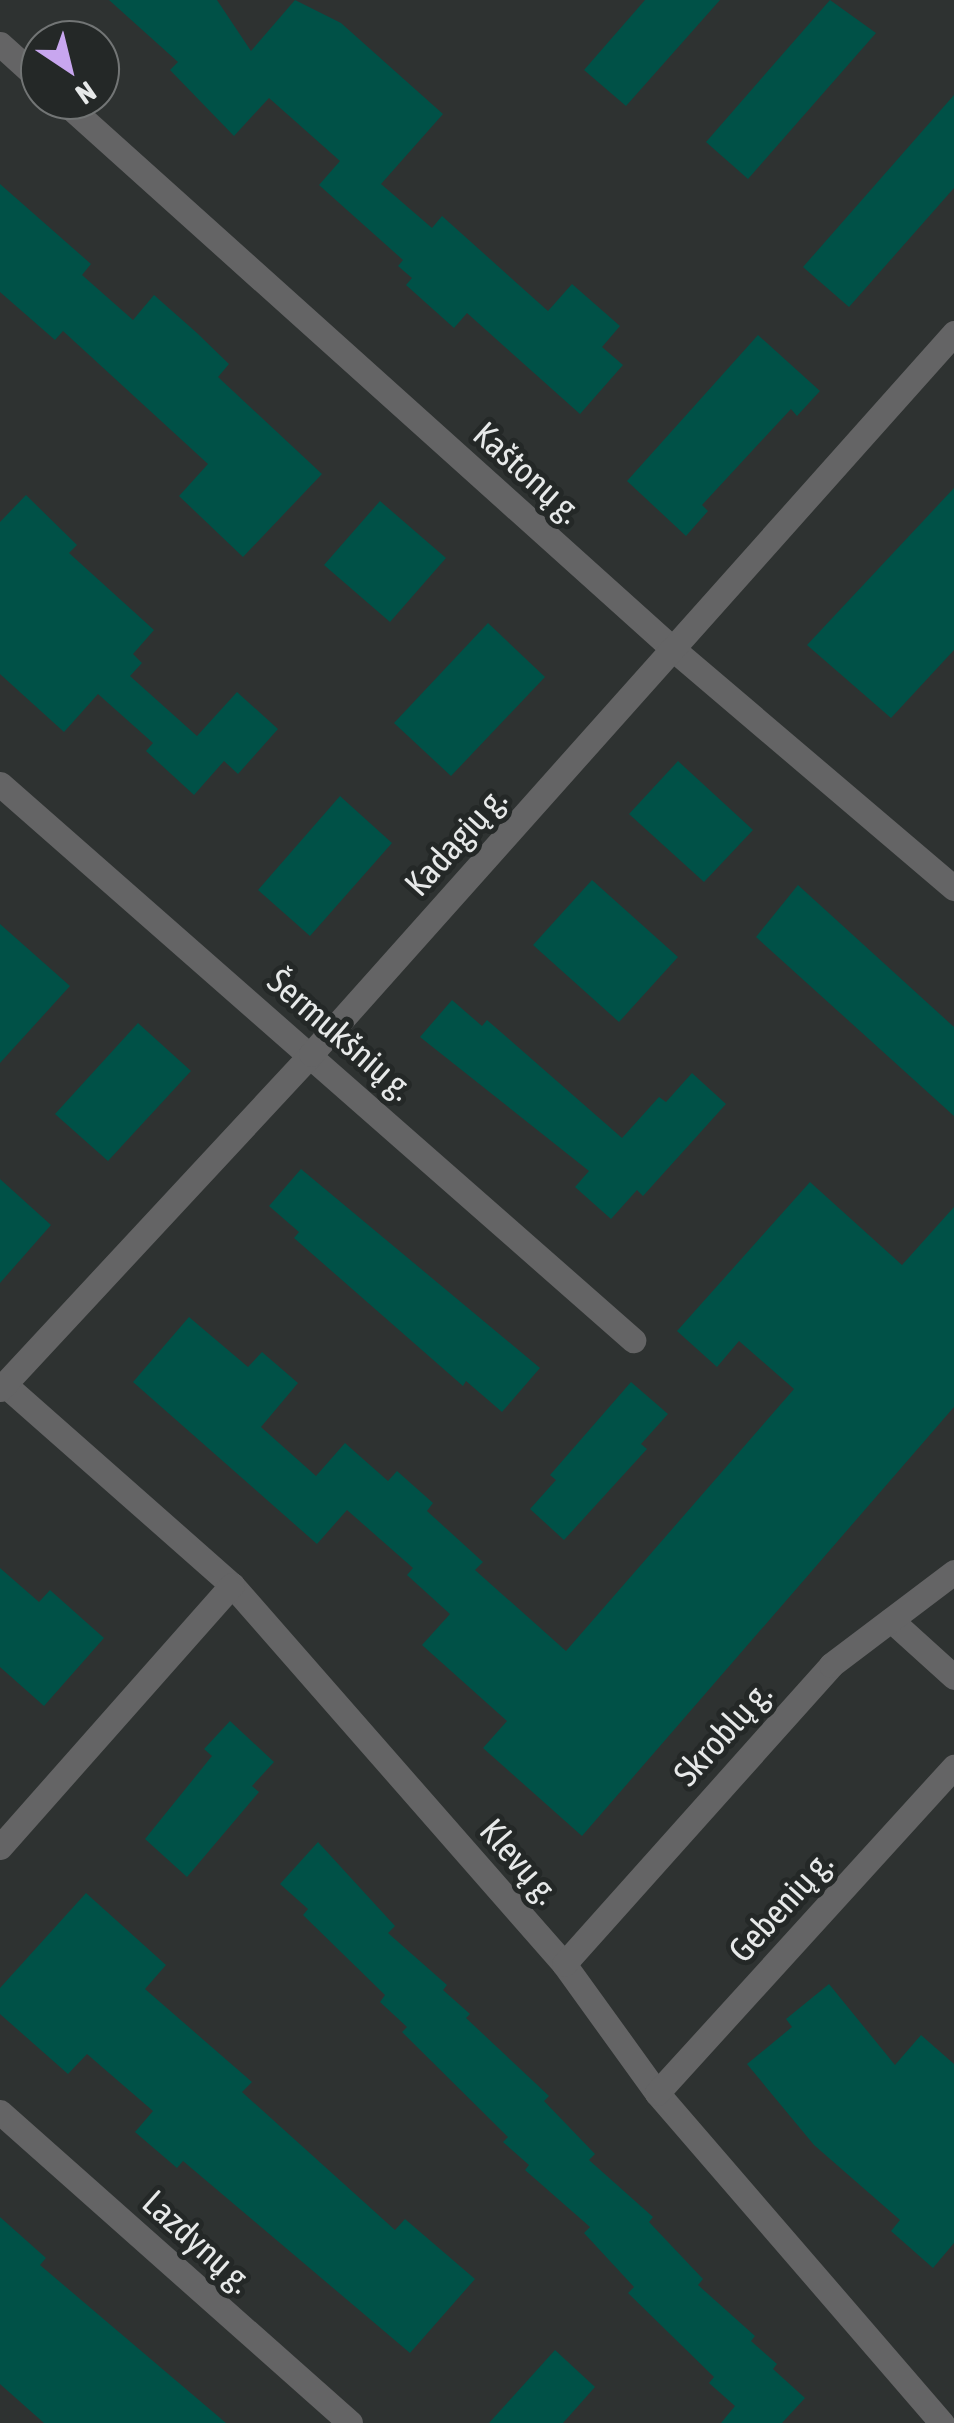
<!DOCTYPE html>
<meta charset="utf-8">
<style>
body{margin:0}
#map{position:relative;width:954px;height:2423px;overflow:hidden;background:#2e3231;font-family:"Asap Condensed",sans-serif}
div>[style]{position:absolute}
.building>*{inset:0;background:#005147}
.street>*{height:25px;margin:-12.5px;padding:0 12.5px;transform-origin:12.5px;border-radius:12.5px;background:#646465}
span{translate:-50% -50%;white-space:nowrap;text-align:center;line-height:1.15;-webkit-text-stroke:10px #242827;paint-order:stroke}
.street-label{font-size:35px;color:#e7e9e9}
.north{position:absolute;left:20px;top:20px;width:100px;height:100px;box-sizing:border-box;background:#242827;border:2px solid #727575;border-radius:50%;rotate:145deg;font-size:28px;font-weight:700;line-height:40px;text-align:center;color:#e7e9e9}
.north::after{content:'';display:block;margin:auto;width:35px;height:45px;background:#c8a6ef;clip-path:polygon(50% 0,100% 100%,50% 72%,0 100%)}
</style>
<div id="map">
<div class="building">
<div style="clip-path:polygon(109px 0,217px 0,251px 51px,295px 0,341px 23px,443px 114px,381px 184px,432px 228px,442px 216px,548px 311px,572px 284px,620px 326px,602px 347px,623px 365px,580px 414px,467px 313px,454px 328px,406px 285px,412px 278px,398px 266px,403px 260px,319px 185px,340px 161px,269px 98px,234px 136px,170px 70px,178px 62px)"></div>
<div style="clip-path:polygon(645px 0,720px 0,626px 106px,584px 70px)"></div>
<div style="clip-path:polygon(830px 0,876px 33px,748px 179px,706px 142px)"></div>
<div style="clip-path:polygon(954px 95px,954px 188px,849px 307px,803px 267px)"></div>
<div style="clip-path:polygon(0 184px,91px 264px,82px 275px,133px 320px,154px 295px,197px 333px,229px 364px,218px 377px,322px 474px,243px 557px,179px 496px,208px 464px,63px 331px,55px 340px,0 292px)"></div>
<div style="clip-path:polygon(758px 335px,820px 391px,797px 416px,791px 409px,702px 505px,708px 511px,686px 536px,627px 481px)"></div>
<div style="clip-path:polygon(954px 488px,954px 650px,891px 718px,807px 645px)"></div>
<div style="clip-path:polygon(26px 495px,77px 545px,69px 553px,154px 630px,133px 654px,142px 663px,130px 676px,197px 736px,237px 692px,278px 729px,238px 774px,224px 761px,194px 795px,146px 751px,153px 743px,98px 694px,64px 732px,0 674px,0 522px)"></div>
<div style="clip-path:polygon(380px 501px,446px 558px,390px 622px,324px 565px)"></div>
<div style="clip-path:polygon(488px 623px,545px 677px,451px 776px,394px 723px)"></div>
<div style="clip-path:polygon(678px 761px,753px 830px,704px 882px,629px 814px)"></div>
<div style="clip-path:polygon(340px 796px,392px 843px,310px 936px,258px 890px)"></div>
<div style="clip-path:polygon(592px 880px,678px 957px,619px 1022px,533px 945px)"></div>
<div style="clip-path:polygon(798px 885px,954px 1027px,954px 1116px,756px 937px)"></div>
<div style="clip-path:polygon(0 924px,70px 986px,0 1063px)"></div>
<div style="clip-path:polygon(452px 1000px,482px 1026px,487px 1020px,622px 1138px,659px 1097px,666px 1102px,692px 1073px,726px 1104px,643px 1196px,637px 1190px,611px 1219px,575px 1187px,589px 1171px,420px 1037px)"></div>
<div style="clip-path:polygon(138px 1023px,191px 1071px,108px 1161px,55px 1114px)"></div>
<div style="clip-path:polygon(301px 1169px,540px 1368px,502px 1412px,466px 1381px,463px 1386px,294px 1238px,299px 1232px,269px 1206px)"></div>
<div style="clip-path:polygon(0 1179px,51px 1225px,0 1283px)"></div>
<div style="clip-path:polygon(810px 1182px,902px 1265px,954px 1207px,954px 1407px,582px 1836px,483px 1748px,507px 1721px,422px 1645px,450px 1614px,407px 1575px,413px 1568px,347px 1510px,317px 1544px,133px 1382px,189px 1317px,248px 1367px,262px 1352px,298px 1383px,261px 1427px,316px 1476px,345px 1443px,388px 1481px,397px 1471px,433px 1503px,427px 1511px,483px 1562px,475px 1570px,566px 1651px,794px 1389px,739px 1341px,717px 1367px,677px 1331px)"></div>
<div style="clip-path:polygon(631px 1382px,668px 1414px,641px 1444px,647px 1449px,564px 1540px,530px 1509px,556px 1480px,550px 1475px)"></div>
<div style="clip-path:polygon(0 1568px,39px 1602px,50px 1590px,104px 1638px,44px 1706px,0 1667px)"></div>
<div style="clip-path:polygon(230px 1721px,274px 1762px,252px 1786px,259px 1792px,187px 1877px,145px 1839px,212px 1756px,204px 1749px)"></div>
<div style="clip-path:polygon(318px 1842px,395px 1926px,388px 1933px,447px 1985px,443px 1990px,470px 2014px,466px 2018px,549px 2096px,544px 2101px,595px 2154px,589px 2160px,653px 2217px,649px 2222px,703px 2279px,698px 2285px,755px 2336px,751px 2341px,777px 2364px,773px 2369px,805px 2398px,782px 2423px,721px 2423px,735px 2406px,709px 2383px,714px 2377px,628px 2293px,634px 2287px,584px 2233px,590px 2227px,525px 2170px,529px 2165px,503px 2142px,508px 2137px,402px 2032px,407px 2027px,380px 2002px,385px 1995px,303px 1915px,308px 1909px,280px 1884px)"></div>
<div style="clip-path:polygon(86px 1893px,166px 1965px,145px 1989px,252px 2082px,242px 2092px,395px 2230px,405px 2219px,475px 2279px,410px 2353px,183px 2161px,177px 2168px,135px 2132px,153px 2111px,87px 2054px,68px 2074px,0 2014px,0 1988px)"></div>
<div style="clip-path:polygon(829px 1984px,895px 2065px,921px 2035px,954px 2064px,954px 2243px,933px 2268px,891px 2231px,900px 2220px,814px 2145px,747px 2064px,792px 2027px,786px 2019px)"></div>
<div style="clip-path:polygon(0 2217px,46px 2258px,40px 2265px,226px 2423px,44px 2423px,0 2384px)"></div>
<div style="clip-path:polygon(555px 2350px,595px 2387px,563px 2423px,489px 2423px)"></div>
</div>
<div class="street">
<div style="left:0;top:44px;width:54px;rotate:42deg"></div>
<div style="left:62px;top:100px;width:821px;rotate:41.94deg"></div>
<div style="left:673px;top:649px;width:369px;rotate:40.4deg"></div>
<div style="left:0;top:784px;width:843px;rotate:41.29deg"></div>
<div style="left:4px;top:1384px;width:304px;rotate:41.4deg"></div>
<div style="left:232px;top:1585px;width:504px;rotate:48.78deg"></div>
<div style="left:564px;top:1964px;width:159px;rotate:54.2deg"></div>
<div style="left:657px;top:2093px;width:436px;rotate:49.2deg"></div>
<div style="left:0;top:1389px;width:457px;rotate:-47.1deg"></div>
<div style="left:311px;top:1054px;width:966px;rotate:-48.27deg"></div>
<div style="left:891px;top:1620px;width:85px;rotate:42.1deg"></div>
<div style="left:0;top:1847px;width:350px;rotate:-48.5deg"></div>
<div style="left:564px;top:1964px;width:401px;rotate:-48.2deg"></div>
<div style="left:831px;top:1665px;width:154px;rotate:-37.1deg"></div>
<div style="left:657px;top:2093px;width:441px;rotate:-47.7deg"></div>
<div style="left:0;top:2112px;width:468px;rotate:41.6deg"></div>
</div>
<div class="street-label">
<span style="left:528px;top:472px;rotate:42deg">Kaštonų g.</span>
<span style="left:455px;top:841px;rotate:-48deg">Kadagių g.</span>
<span style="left:341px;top:1034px;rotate:41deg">Šermukšnių g.</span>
<span style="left:722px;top:1733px;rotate:-48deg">Skroblų g.</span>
<span style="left:520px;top:1861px;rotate:49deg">Klevų g.</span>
<span style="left:780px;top:1906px;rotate:-48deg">Gebenių g.</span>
<span style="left:198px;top:2241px;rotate:42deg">Lazdynų g.</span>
</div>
<div class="north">N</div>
</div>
